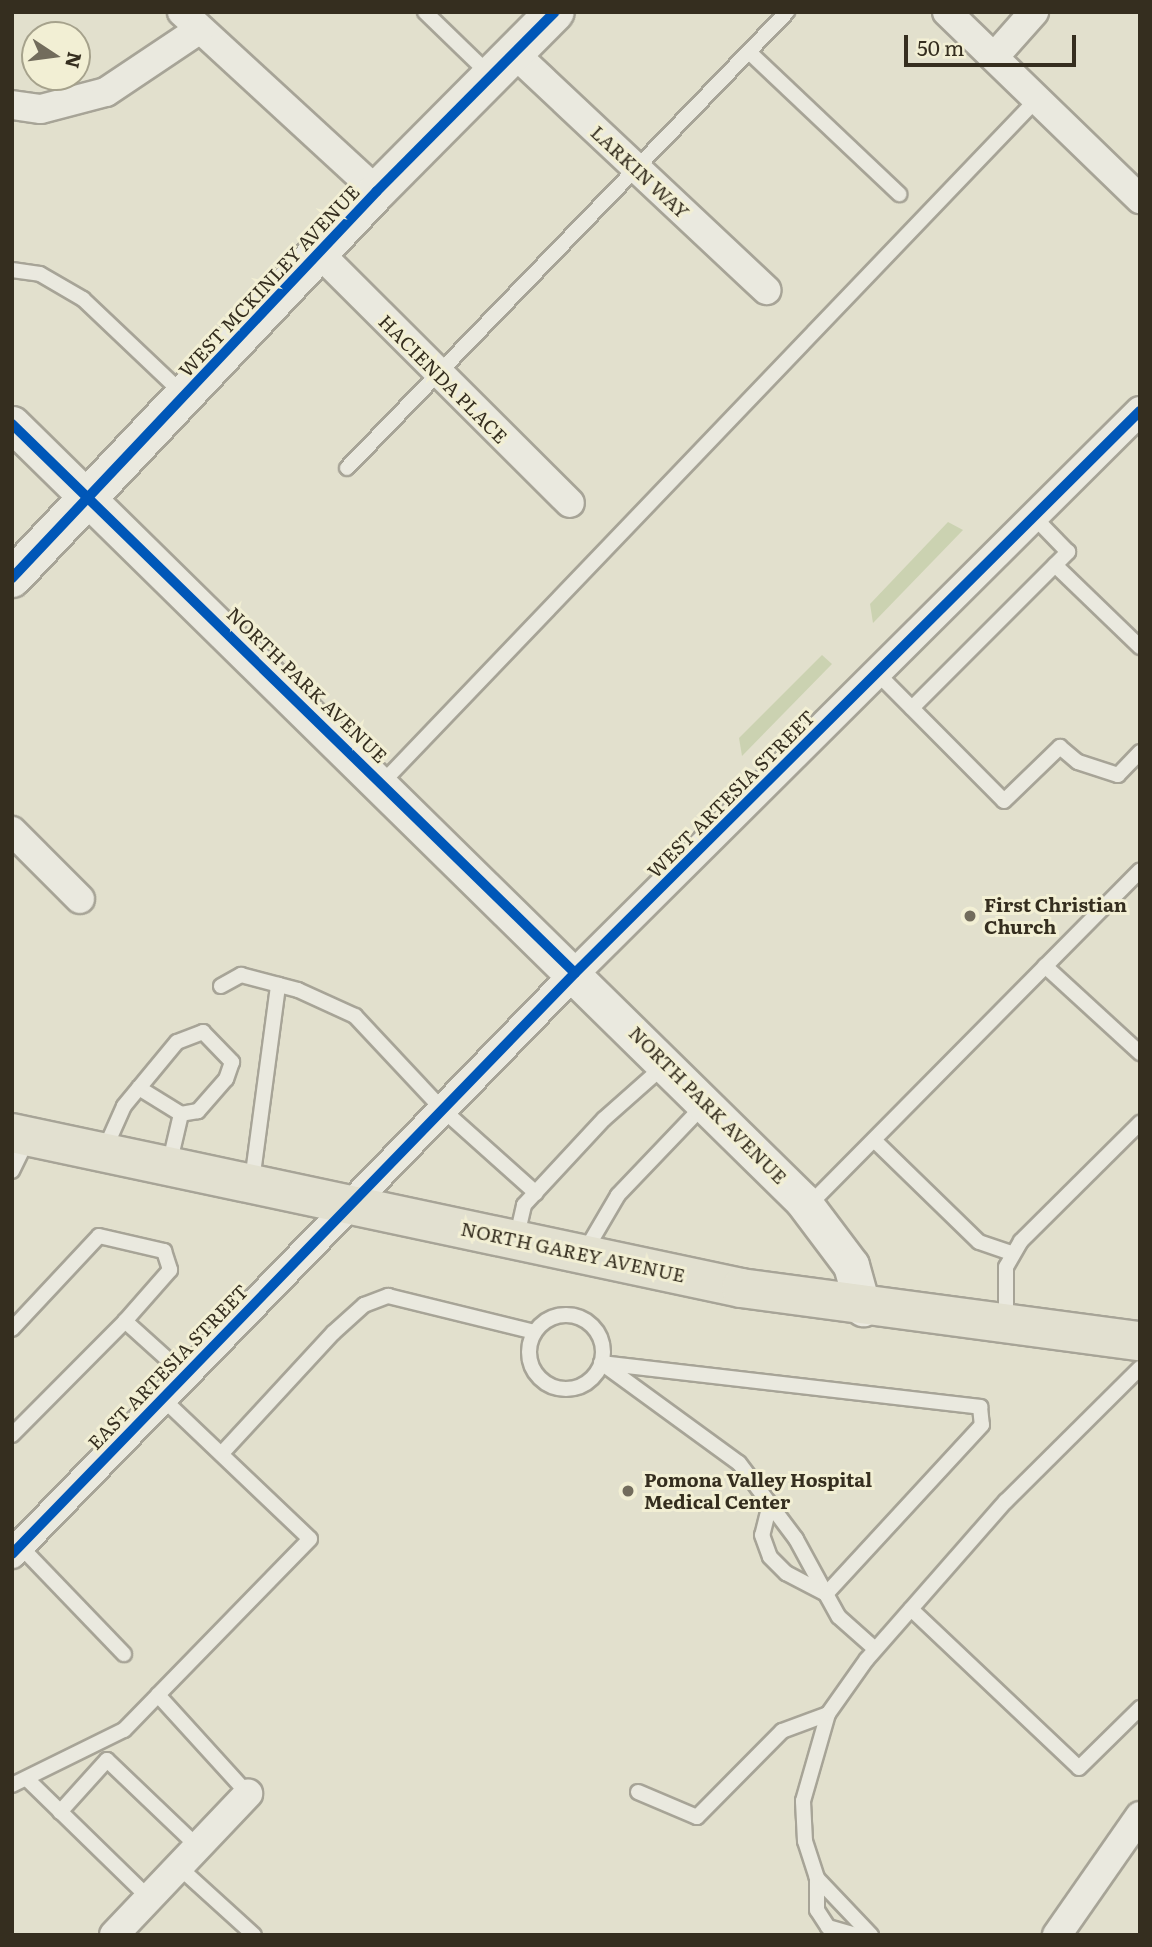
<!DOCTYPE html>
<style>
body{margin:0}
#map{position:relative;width:1152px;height:1947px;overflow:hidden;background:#e2e0cd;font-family:Literata,serif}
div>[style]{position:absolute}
.green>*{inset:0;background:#cbd2b1}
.roads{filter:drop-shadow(2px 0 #a7a497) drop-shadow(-2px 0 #a7a497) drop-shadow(0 2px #a7a497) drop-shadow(0 -2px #a7a497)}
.service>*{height:14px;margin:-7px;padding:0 7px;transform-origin:7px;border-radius:7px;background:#eae9df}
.service>.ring{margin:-7px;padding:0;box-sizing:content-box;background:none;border:14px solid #eae9df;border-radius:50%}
.minor>*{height:28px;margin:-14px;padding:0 14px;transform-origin:14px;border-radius:14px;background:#eae9df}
.tertiary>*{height:35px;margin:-17.5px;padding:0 17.5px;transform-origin:17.5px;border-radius:17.5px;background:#eae9df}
.secondary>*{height:38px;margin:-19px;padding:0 19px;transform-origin:19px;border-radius:19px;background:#eae9df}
.primary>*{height:38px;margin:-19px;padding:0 19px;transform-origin:19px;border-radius:19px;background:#e2e0d0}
.cycleway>*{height:10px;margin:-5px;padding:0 5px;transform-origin:5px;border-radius:5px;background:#0057b8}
.dots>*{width:19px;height:19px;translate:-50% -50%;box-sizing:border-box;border:4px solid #f2efd4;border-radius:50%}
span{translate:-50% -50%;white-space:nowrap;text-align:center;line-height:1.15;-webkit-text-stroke:6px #f2efd4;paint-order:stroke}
.street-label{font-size:19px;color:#352e1f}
.poi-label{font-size:19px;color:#352e1f;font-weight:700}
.left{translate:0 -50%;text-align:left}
.frame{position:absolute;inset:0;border:14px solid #352e1f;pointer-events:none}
.north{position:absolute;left:21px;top:21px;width:70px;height:70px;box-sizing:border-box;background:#f2efd4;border:2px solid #a6a28c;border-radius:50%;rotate:103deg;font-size:19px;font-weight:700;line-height:28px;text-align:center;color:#352e1f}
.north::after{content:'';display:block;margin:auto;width:24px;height:32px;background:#726c5c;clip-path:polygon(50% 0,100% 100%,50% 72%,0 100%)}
.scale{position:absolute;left:904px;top:35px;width:172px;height:32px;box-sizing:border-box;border:4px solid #352e1f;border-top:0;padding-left:9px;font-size:21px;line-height:24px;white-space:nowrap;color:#352e1f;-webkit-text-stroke:5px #f2efd4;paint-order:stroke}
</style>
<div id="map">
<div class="green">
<div style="clip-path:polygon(948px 522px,963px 530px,873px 623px,870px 604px)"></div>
<div style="clip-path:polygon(822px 655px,832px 664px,742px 756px,739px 738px)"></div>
</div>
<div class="roads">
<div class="service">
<div style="left:425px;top:12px;width:92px;rotate:44.1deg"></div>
<div style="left:749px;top:52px;width:207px;rotate:43.4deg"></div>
<div style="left:12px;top:270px;width:28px;rotate:8deg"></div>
<div style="left:40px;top:274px;width:50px;rotate:30.2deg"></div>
<div style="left:83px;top:299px;width:139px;rotate:43.5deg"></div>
<div style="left:347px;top:468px;width:634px;rotate:-46.02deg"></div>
<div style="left:1055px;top:565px;width:118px;rotate:44deg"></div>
<div style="left:877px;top:673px;width:180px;rotate:45.2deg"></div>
<div style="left:1004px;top:801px;width:78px;rotate:-44deg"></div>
<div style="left:1060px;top:747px;width:23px;rotate:40deg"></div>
<div style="left:1078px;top:762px;width:42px;rotate:18deg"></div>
<div style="left:1118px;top:775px;width:32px;rotate:-46deg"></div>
<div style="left:912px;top:708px;width:221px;rotate:-45deg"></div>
<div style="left:1068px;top:552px;width:50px;rotate:-134.2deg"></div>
<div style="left:382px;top:783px;width:948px;rotate:-46.24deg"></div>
<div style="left:1045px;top:966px;width:129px;rotate:42.5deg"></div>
<div style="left:221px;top:986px;width:23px;rotate:-29deg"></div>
<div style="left:241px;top:975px;width:59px;rotate:14.7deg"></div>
<div style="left:298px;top:990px;width:63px;rotate:24.5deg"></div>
<div style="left:355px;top:1016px;width:127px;rotate:46.9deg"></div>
<div style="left:442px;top:1109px;width:126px;rotate:41.8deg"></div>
<div style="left:139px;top:1088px;width:49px;rotate:31.8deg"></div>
<div style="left:181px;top:1114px;width:52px;rotate:103.2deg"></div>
<div style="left:874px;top:1140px;width:146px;rotate:44.2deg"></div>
<div style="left:979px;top:1242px;width:36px;rotate:19deg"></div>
<div style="left:104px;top:1151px;width:49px;rotate:-66deg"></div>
<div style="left:124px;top:1106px;width:83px;rotate:-50.4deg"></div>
<div style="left:177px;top:1042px;width:28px;rotate:-21deg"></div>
<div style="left:203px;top:1032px;width:42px;rotate:46deg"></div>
<div style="left:232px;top:1062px;width:18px;rotate:109deg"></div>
<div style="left:226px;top:1079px;width:43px;rotate:131.2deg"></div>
<div style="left:198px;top:1111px;width:17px;rotate:170deg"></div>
<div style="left:12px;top:1171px;width:37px;rotate:-64deg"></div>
<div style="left:252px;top:1181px;width:198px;rotate:-82.4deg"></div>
<div style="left:808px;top:1206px;width:472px;rotate:-45.3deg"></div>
<div style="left:516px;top:1240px;width:36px;rotate:-77deg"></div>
<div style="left:524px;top:1205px;width:117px;rotate:-47.1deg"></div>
<div style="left:604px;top:1119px;width:81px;rotate:-41.5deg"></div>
<div style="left:584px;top:1253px;width:67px;rotate:-59.6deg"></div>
<div style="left:618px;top:1195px;width:126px;rotate:-46.3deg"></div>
<div class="ring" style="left:529px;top:1315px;width:60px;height:60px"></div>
<div style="left:1006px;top:1320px;width:53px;rotate:-90deg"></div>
<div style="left:1006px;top:1267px;width:30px;rotate:-60deg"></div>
<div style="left:1021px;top:1241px;width:168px;rotate:-44.8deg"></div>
<div style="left:12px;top:1329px;width:127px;rotate:-46.9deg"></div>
<div style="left:99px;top:1236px;width:67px;rotate:13deg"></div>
<div style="left:164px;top:1251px;width:20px;rotate:72deg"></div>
<div style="left:170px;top:1270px;width:68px;rotate:131.4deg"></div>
<div style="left:125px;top:1321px;width:81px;rotate:42deg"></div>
<div style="left:601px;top:1363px;width:382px;rotate:6.6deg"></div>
<div style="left:980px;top:1407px;width:18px;rotate:84deg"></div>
<div style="left:982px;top:1425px;width:230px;rotate:132.7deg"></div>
<div style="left:826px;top:1594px;width:26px;rotate:61deg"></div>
<div style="left:839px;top:1617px;width:48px;rotate:41.6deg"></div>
<div style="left:603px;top:1364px;width:168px;rotate:36.1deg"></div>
<div style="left:739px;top:1463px;width:95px;rotate:53.1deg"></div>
<div style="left:796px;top:1539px;width:63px;rotate:61.4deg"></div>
<div style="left:162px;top:1398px;width:204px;rotate:43.6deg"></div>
<div style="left:310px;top:1539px;width:218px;rotate:134.3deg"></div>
<div style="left:158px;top:1695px;width:134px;rotate:47.7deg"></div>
<div style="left:12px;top:1435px;width:163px;rotate:-45.2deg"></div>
<div style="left:224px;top:1451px;width:161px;rotate:-47.3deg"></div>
<div style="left:333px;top:1333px;width:42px;rotate:-42.1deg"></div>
<div style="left:364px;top:1305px;width:26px;rotate:-21deg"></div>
<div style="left:388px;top:1296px;width:151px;rotate:13.8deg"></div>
<div style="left:770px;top:1504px;width:32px;rotate:104deg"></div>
<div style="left:762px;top:1535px;width:23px;rotate:70deg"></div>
<div style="left:770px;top:1557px;width:23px;rotate:45deg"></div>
<div style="left:786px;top:1573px;width:45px;rotate:27.7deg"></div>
<div style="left:20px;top:1546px;width:150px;rotate:46.1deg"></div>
<div style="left:911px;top:1609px;width:231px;rotate:43.4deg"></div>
<div style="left:1079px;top:1768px;width:86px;rotate:-44.5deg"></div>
<div style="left:29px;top:1781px;width:168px;rotate:44.3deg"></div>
<div style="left:12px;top:1785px;width:125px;rotate:-26.2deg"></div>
<div style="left:124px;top:1730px;width:49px;rotate:-45.8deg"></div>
<div style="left:638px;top:1792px;width:64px;rotate:23deg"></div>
<div style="left:697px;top:1817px;width:121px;rotate:-45.3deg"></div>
<div style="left:782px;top:1731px;width:49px;rotate:-20.3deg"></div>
<div style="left:60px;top:1812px;width:70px;rotate:-47.9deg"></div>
<div style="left:107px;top:1760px;width:126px;rotate:43.7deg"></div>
<div style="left:179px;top:1867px;width:101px;rotate:42.2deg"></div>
<div style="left:817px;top:1878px;width:32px;rotate:90deg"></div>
<div style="left:817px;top:1910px;width:20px;rotate:57deg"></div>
<div style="left:828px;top:1927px;width:29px;rotate:16deg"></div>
<div style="left:871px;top:1935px;width:79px;rotate:-133.5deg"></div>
<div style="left:817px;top:1878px;width:39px;rotate:-108deg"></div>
<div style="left:805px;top:1841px;width:40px;rotate:-92.9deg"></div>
<div style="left:803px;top:1801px;width:91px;rotate:-74deg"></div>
<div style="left:828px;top:1714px;width:67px;rotate:-54.7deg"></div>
<div style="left:867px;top:1659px;width:210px;rotate:-48.7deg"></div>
<div style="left:1006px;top:1501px;width:189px;rotate:-44.8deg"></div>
</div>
<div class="minor">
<div style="left:182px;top:12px;width:265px;rotate:42.6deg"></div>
<div style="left:947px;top:12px;width:269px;rotate:44.1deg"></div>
<div style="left:515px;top:54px;width:345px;rotate:43.2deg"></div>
<div style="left:995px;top:56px;width:59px;rotate:-48.4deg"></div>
<div style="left:12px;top:105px;width:29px;rotate:8deg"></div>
<div style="left:41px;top:109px;width:67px;rotate:-14.7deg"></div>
<div style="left:106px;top:92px;width:113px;rotate:-33.8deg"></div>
<div style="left:319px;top:253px;width:354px;rotate:44.9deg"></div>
<div style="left:12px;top:831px;width:96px;rotate:45deg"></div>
<div style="left:12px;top:1554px;width:809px;rotate:-45.9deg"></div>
<div style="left:575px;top:973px;width:797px;rotate:-44.85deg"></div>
<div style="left:114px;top:1935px;width:195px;rotate:-46.5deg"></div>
<div style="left:1057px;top:1935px;width:145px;rotate:-55.1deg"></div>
</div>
<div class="tertiary">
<div style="left:12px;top:424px;width:1107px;rotate:44.49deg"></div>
<div style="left:802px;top:1200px;width:81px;rotate:53deg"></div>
<div style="left:851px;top:1265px;width:45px;rotate:74.4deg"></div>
</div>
<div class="secondary">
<div style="left:12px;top:578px;width:532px;rotate:-46.68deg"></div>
<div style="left:377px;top:191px;width:252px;rotate:-45.2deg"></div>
</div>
<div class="primary">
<div style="left:12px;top:1133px;width:745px;rotate:12deg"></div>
<div style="left:741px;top:1288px;width:403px;rotate:7.6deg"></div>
</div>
</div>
<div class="cycleway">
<div style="left:12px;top:424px;width:786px;rotate:44.28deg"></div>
<div style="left:12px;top:578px;width:532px;rotate:-46.68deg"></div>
<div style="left:377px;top:191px;width:252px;rotate:-45.2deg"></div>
<div style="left:12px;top:1554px;width:809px;rotate:-45.9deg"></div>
<div style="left:575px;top:973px;width:797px;rotate:-44.85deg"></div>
</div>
<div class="dots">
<div style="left:970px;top:916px;background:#726c5c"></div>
<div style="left:628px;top:1491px;background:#726c5c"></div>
</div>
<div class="street-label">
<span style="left:640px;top:172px;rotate:43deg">LARKIN WAY</span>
<span style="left:269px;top:281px;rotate:-47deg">WEST MCKINLEY AVENUE</span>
<span style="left:443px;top:379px;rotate:45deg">HACIENDA PLACE</span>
<span style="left:307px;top:685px;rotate:44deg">NORTH PARK AVENUE</span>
<span style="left:731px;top:794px;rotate:-45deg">WEST ARTESIA STREET</span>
<span style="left:708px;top:1105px;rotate:45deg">NORTH PARK AVENUE</span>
<span style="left:573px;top:1252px;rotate:12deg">NORTH GAREY AVENUE</span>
<span style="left:168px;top:1367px;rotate:-46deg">EAST ARTESIA STREET</span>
</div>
<div class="poi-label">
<span class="left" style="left:984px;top:916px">First Christian<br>Church</span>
<span class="left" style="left:644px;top:1491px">Pomona Valley Hospital<br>Medical Center</span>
</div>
<div class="frame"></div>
<div class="north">N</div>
<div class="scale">50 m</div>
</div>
